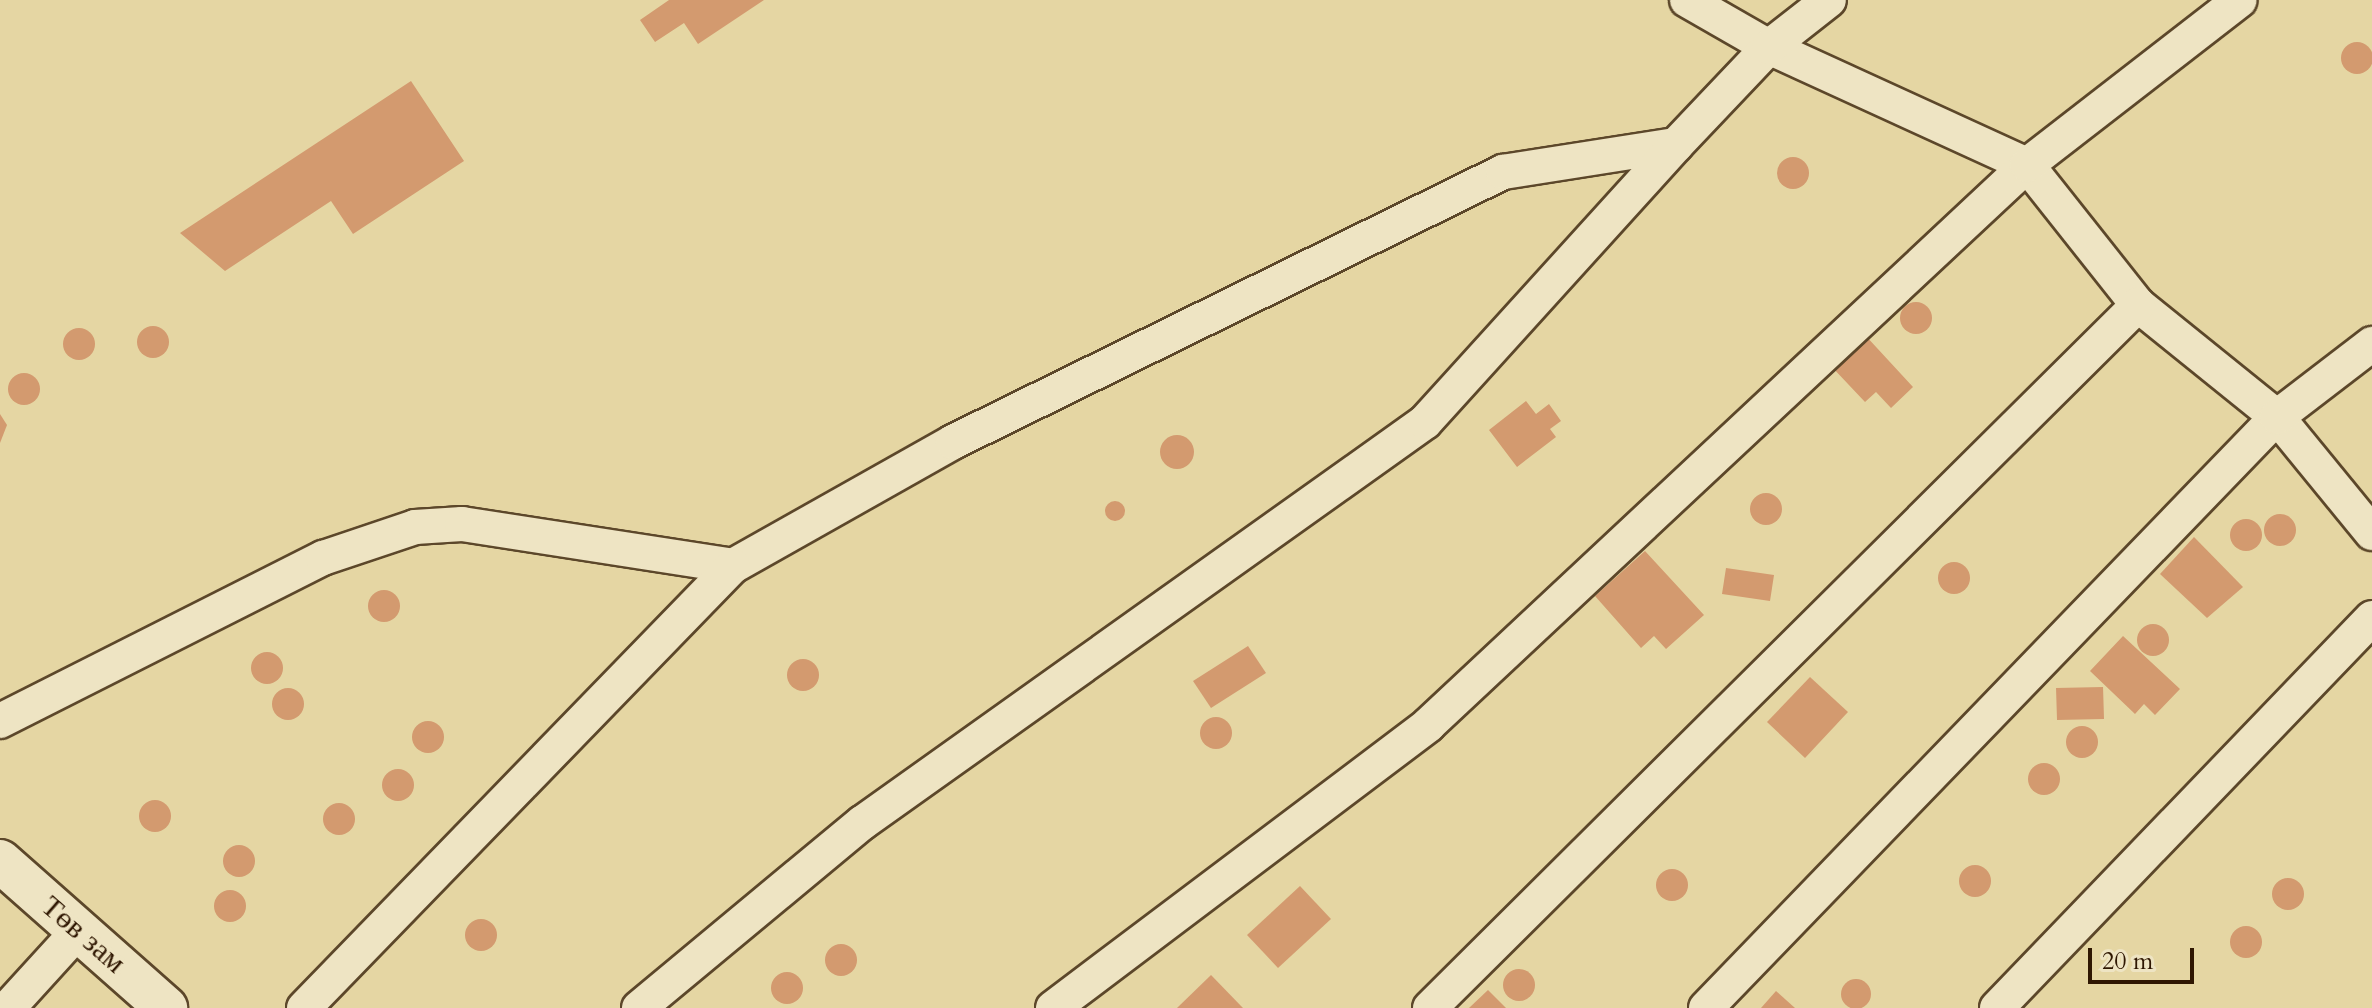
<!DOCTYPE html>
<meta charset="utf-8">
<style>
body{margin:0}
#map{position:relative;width:2372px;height:1008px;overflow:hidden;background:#e5d6a3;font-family:Cardo,serif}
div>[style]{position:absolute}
.building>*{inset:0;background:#d39a6f}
.round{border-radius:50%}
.roads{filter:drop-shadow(2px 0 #5c472a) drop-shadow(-2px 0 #5c472a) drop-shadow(0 2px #5c472a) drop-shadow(0 -2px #5c472a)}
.minor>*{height:34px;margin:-17px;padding:0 17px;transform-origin:17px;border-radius:17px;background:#eee4c3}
.tertiary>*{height:42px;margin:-21px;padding:0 21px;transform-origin:21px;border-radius:21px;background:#eee4c3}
span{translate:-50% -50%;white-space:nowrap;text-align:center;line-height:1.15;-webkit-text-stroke:7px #eee4c3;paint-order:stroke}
.street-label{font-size:30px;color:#2f1702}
.scale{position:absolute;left:2088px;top:948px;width:106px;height:36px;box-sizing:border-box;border:4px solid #2f1702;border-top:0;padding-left:10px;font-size:24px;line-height:28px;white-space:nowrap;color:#2f1702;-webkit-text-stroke:6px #eee4c3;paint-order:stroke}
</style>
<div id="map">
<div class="building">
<div style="clip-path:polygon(669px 0,764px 0,698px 44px,684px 23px,655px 42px,640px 20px)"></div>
<div class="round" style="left:2341px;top:42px;width:32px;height:32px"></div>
<div style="clip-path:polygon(411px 81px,464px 161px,353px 234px,331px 201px,225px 271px,180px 233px)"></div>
<div class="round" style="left:1777px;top:157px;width:32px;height:32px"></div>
<div class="round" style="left:1900px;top:302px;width:32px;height:32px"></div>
<div class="round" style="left:137px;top:326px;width:32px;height:32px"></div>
<div class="round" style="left:63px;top:328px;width:32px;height:32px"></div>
<div style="clip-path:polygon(1865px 335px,1913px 387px,1891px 408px,1876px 392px,1865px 402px,1831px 366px)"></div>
<div class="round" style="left:8px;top:373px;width:32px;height:32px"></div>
<div style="clip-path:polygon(1526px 401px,1536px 414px,1549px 404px,1561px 421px,1550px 429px,1556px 437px,1517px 467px,1489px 430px)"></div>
<div style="clip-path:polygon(0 414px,7px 425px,0 443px)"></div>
<div class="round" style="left:1160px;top:435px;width:34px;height:34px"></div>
<div class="round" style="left:1750px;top:493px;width:32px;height:32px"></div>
<div class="round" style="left:1105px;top:501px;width:20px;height:20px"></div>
<div class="round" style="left:2264px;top:514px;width:32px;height:32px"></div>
<div class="round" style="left:2230px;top:519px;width:32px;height:32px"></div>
<div style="clip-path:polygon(2194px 537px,2243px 587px,2207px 618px,2160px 574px)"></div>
<div style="clip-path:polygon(1645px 551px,1704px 615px,1666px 649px,1654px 636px,1641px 648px,1595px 596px)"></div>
<div class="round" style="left:1938px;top:562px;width:32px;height:32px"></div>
<div style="clip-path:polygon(1726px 568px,1774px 575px,1770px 601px,1722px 594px)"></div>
<div class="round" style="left:368px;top:590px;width:32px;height:32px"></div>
<div class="round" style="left:2137px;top:624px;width:32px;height:32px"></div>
<div style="clip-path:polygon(2123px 636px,2180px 689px,2155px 715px,2144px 704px,2135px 714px,2090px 671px)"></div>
<div style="clip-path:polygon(1248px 646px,1266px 673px,1211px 708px,1193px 681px)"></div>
<div class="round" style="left:251px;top:652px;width:32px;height:32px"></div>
<div class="round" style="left:787px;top:659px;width:32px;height:32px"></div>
<div style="clip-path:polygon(1810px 677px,1848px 712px,1805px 758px,1767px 722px)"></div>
<div style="clip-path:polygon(2103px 687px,2104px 719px,2057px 720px,2056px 688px)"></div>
<div class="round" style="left:272px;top:688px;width:32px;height:32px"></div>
<div class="round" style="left:1200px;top:717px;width:32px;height:32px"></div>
<div class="round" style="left:412px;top:721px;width:32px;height:32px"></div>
<div class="round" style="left:2066px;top:726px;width:32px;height:32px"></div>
<div class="round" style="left:2028px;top:763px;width:32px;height:32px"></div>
<div class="round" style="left:382px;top:769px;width:32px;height:32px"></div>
<div class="round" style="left:139px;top:800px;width:32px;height:32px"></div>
<div class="round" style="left:323px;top:803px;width:32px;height:32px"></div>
<div class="round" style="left:223px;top:845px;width:32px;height:32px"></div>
<div class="round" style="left:1959px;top:865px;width:32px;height:32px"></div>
<div class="round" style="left:1656px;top:869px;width:32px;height:32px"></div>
<div class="round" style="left:2272px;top:878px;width:32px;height:32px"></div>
<div style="clip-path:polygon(1300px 886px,1331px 919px,1278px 968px,1247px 935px)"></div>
<div class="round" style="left:214px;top:890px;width:32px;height:32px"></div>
<div class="round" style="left:465px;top:919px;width:32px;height:32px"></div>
<div class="round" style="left:2230px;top:926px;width:32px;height:32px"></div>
<div class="round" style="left:825px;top:944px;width:32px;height:32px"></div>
<div class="round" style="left:1503px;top:969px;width:32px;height:32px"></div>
<div class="round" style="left:771px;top:972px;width:32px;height:32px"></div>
<div style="clip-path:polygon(1211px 975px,1243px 1008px,1177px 1008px)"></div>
<div class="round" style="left:1841px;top:979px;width:30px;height:30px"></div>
<div style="clip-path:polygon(1488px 990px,1506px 1008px,1469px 1008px)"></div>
<div style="clip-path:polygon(1776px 991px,1795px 1008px,1761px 1008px)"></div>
</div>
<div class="roads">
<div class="minor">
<div style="left:1687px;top:0;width:95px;rotate:29.8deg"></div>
<div style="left:1769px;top:47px;width:284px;rotate:24.6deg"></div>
<div style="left:2027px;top:165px;width:179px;rotate:51.6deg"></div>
<div style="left:2138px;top:305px;width:179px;rotate:38.9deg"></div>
<div style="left:2277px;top:417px;width:150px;rotate:50.7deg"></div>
<div style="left:0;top:721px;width:362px;rotate:-26.8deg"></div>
<div style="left:323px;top:558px;width:97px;rotate:-18.6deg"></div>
<div style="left:415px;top:527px;width:47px;rotate:-3.7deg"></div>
<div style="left:462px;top:524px;width:274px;rotate:8.8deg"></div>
<div style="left:733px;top:566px;width:253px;rotate:-29.4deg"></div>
<div style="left:953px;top:442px;width:613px;rotate:-26.15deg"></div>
<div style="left:1503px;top:172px;width:175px;rotate:-8.9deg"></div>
<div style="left:1676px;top:145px;width:135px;rotate:-46.5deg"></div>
<div style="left:1769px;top:47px;width:76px;rotate:-38.1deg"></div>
<div style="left:8px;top:1008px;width:104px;rotate:-47.7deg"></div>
<div style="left:304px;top:1008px;width:616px;rotate:-45.86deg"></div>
<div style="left:639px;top:1008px;width:290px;rotate:-39.7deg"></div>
<div style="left:862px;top:823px;width:691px;rotate:-35.46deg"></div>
<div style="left:1425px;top:422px;width:374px;rotate:-47.8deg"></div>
<div style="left:1053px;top:1008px;width:470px;rotate:-37deg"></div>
<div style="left:1428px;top:725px;width:820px;rotate:-43.07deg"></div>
<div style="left:2027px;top:165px;width:269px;rotate:-37.8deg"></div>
<div style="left:1430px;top:1008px;width:998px;rotate:-44.8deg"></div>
<div style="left:1706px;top:1008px;width:822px;rotate:-45.99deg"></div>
<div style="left:2277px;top:417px;width:120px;rotate:-37.5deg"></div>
<div style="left:1997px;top:1008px;width:541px;rotate:-46.12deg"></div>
</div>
<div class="tertiary">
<div style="left:0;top:861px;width:222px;rotate:41.5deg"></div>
</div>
</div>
<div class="street-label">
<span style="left:83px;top:935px;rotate:41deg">Төв зам</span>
</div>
<div class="scale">20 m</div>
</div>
